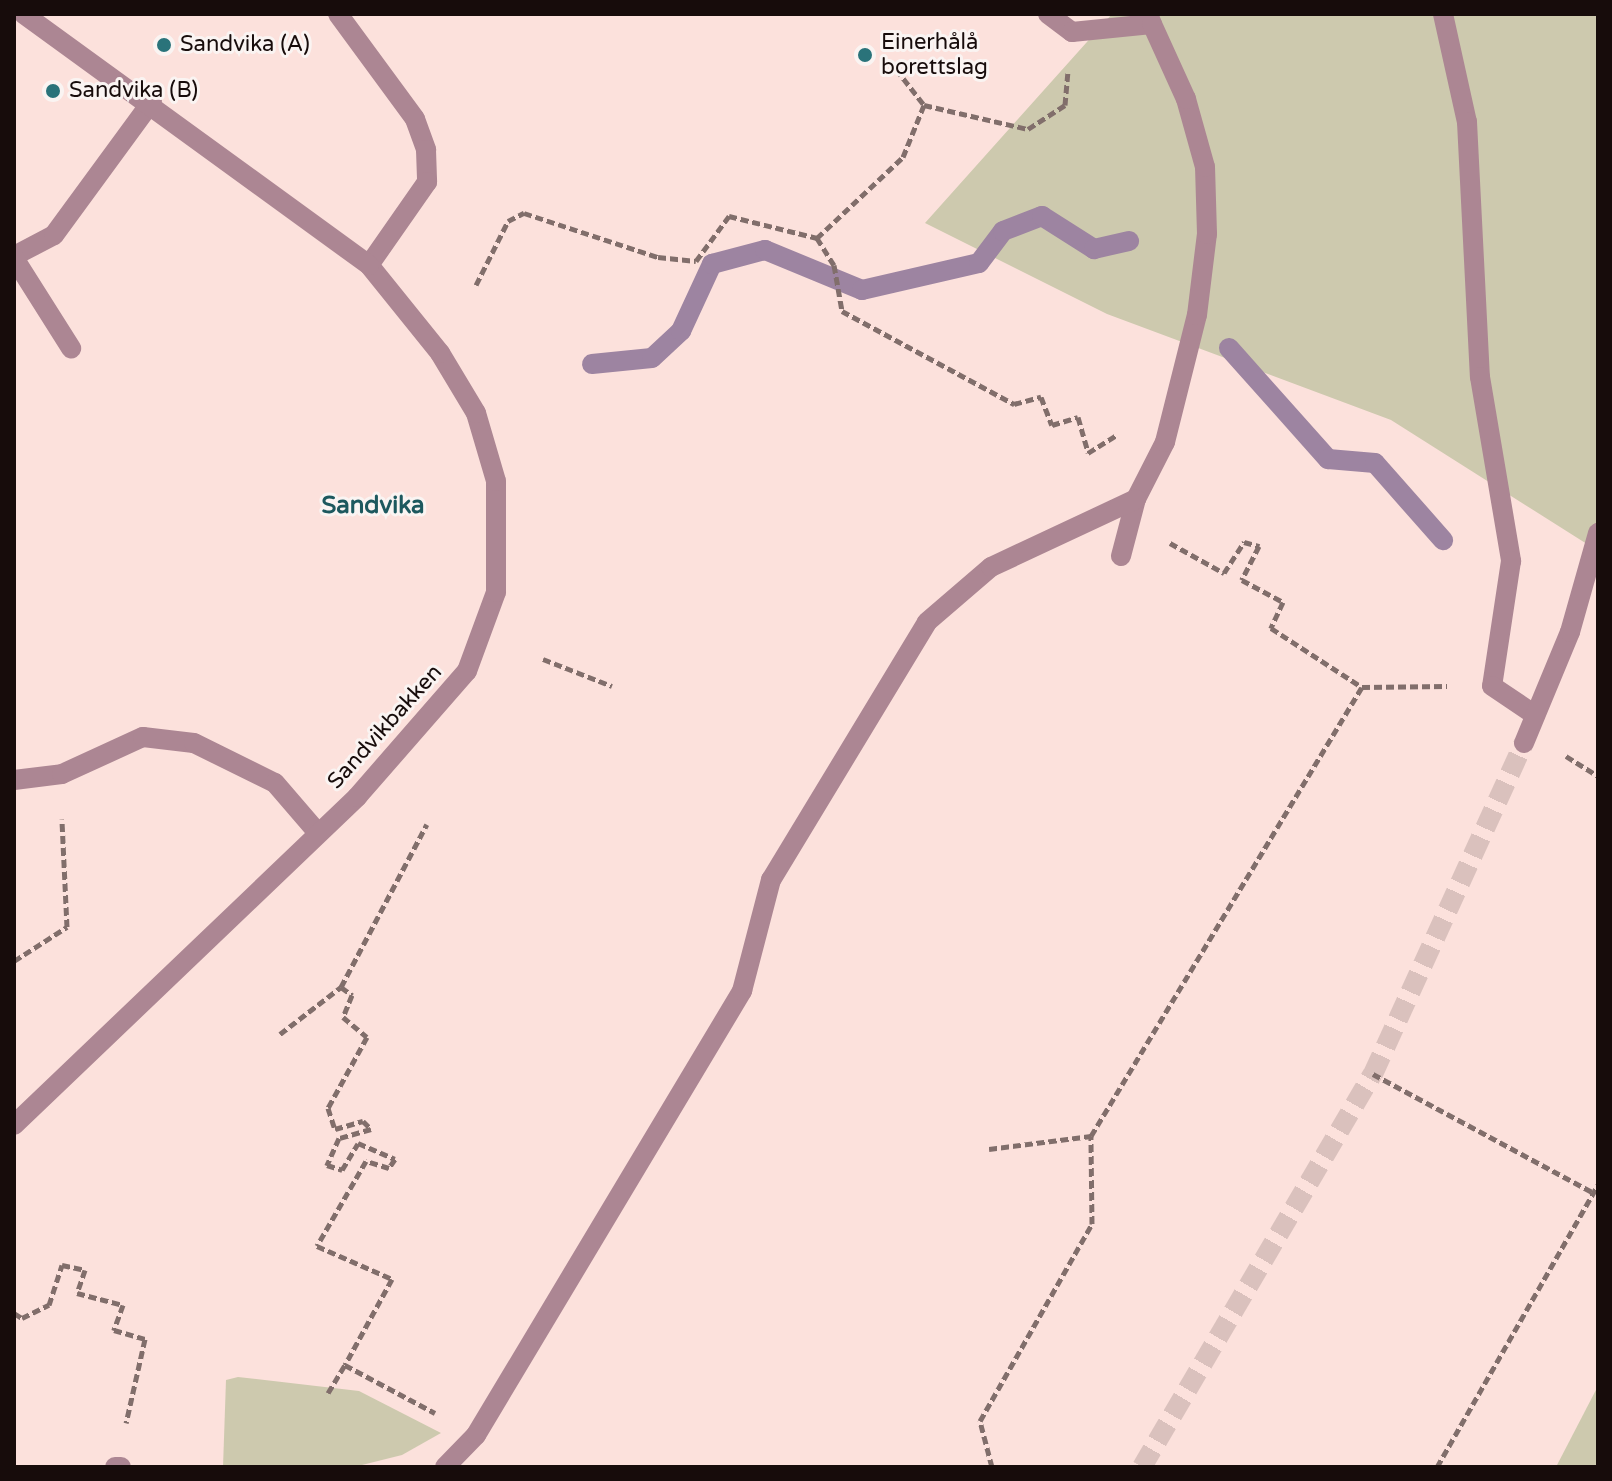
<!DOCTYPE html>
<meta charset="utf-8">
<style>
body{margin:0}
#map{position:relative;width:1612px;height:1481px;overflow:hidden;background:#fce1dc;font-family:"Varela Round",sans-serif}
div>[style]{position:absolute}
.green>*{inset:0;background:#cdc9ae}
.stream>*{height:20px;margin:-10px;padding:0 10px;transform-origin:10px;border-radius:10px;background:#9d84a1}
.street-tunnel>*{height:20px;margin-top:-10px;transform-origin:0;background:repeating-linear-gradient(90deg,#dac1bd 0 20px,transparent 0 30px)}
.path>*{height:5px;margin-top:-2.5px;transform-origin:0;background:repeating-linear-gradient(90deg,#816e6b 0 8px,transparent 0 12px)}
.lane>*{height:20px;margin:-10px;padding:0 10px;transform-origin:10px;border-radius:10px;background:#ac8693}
.street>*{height:20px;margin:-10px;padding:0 10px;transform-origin:10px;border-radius:10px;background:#ac8693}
.dots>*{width:22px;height:22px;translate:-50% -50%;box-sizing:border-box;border:4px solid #faf4f2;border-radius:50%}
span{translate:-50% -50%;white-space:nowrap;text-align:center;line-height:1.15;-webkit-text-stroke:6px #faf4f2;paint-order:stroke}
.poi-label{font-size:22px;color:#170c0b}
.left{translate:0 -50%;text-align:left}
.street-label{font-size:22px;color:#170c0b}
.neighbourhood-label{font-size:24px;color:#1d585e;font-weight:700}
.frame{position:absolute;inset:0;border:16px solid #170c0b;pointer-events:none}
</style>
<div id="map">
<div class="green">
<div style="clip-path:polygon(1112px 14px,1598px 14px,1598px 551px,1391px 420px,1107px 314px,925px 223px)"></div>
<div style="clip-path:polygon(238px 1377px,359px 1391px,441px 1433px,402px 1455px,354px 1467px,223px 1467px,226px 1380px)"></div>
<div style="clip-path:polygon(1598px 1386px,1598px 1467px,1556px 1467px)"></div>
</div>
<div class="stream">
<div style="left:1229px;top:348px;width:149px;rotate:48.3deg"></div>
<div style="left:1328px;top:459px;width:47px;rotate:4.9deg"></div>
<div style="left:1375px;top:463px;width:103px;rotate:48.6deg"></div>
<div style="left:592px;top:364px;width:60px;rotate:-5.7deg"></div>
<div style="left:652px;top:358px;width:40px;rotate:-43deg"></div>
<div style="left:681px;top:331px;width:74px;rotate:-65.2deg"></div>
<div style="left:712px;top:264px;width:55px;rotate:-14.8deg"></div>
<div style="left:765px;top:250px;width:105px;rotate:22.4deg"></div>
<div style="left:862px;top:290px;width:120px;rotate:-13deg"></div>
<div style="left:979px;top:263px;width:40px;rotate:-53deg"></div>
<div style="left:1003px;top:231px;width:42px;rotate:-21deg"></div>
<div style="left:1042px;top:216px;width:62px;rotate:32.4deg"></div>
<div style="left:1094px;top:249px;width:36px;rotate:-13deg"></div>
</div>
<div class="street-tunnel">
<div style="left:1142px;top:1467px;width:456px;rotate:-59.6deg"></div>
<div style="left:1373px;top:1074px;width:364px;rotate:-65.5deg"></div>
</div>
<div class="path">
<div style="left:896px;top:69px;width:46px;rotate:52.1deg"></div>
<div style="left:924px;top:105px;width:107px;rotate:13deg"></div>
<div style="left:1028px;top:129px;width:44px;rotate:-33deg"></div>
<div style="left:1065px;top:105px;width:32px;rotate:-85deg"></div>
<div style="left:817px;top:238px;width:118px;rotate:-43.3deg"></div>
<div style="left:903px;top:157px;width:56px;rotate:-68deg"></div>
<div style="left:476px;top:285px;width:72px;rotate:-63.4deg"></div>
<div style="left:508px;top:221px;width:18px;rotate:-27deg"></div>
<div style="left:524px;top:213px;width:141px;rotate:18.2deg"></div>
<div style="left:658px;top:257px;width:38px;rotate:6deg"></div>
<div style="left:696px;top:261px;width:56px;rotate:-53.7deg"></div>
<div style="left:729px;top:216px;width:91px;rotate:14deg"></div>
<div style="left:817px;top:238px;width:32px;rotate:58deg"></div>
<div style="left:834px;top:265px;width:47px;rotate:80.1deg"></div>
<div style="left:842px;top:311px;width:196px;rotate:28.4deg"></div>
<div style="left:1014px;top:404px;width:28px;rotate:-15deg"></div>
<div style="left:1041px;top:397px;width:30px;rotate:69deg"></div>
<div style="left:1052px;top:425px;width:27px;rotate:-17deg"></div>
<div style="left:1078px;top:417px;width:37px;rotate:74deg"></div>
<div style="left:1088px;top:453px;width:34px;rotate:-32deg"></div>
<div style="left:1170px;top:543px;width:62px;rotate:29.1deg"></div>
<div style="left:1224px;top:573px;width:37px;rotate:-57deg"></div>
<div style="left:1244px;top:542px;width:16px;rotate:15deg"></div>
<div style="left:1259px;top:546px;width:38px;rotate:117deg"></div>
<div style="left:1242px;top:580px;width:47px;rotate:28.2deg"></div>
<div style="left:1283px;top:602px;width:29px;rotate:115deg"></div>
<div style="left:1271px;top:628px;width:108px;rotate:33deg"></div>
<div style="left:543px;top:659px;width:74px;rotate:21.4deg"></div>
<div style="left:1566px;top:756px;width:38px;rotate:32deg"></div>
<div style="left:14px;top:961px;width:63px;rotate:-32.7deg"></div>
<div style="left:67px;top:927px;width:108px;rotate:-92.7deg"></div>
<div style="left:341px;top:987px;width:14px;rotate:36deg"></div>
<div style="left:352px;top:995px;width:24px;rotate:112deg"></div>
<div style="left:343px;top:1017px;width:31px;rotate:40deg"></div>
<div style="left:367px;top:1037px;width:81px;rotate:118.8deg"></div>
<div style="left:328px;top:1108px;width:22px;rotate:72deg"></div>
<div style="left:335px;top:1129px;width:29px;rotate:-16deg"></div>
<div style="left:363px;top:1121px;width:11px;rotate:45deg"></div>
<div style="left:371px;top:1129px;width:33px;rotate:164deg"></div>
<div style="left:339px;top:1138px;width:30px;rotate:114deg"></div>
<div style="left:327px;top:1165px;width:16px;rotate:18deg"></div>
<div style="left:342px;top:1170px;width:31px;rotate:-59deg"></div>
<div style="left:358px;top:1143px;width:40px;rotate:23.4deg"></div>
<div style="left:395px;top:1159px;width:11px;rotate:124deg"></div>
<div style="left:389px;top:1168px;width:24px;rotate:-163deg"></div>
<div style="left:366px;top:1161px;width:98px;rotate:120deg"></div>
<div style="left:317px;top:1246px;width:82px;rotate:23.7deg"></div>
<div style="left:392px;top:1279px;width:98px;rotate:118.7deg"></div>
<div style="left:280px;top:1034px;width:77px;rotate:-37.6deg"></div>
<div style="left:341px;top:987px;width:184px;rotate:-62.2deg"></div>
<div style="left:1373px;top:1074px;width:251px;rotate:28.3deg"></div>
<div style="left:989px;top:1149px;width:103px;rotate:-7.3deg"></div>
<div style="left:14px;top:1313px;width:9px;rotate:32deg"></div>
<div style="left:22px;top:1318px;width:30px;rotate:-26deg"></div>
<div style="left:49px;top:1305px;width:42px;rotate:-72deg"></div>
<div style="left:62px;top:1265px;width:24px;rotate:12deg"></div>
<div style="left:85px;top:1270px;width:24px;rotate:109deg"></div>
<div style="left:77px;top:1293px;width:48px;rotate:14.6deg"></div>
<div style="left:123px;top:1305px;width:27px;rotate:110deg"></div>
<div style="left:114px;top:1330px;width:32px;rotate:16deg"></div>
<div style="left:145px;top:1339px;width:86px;rotate:102.7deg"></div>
<div style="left:328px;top:1393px;width:33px;rotate:-59deg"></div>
<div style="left:345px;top:1365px;width:102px;rotate:28.1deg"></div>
<div style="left:992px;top:1467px;width:48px;rotate:-104.6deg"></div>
<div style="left:980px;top:1421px;width:227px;rotate:-60.4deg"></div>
<div style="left:1092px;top:1224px;width:88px;rotate:-90.7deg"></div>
<div style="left:1091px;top:1136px;width:524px;rotate:-58.89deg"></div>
<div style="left:1362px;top:687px;width:85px;rotate:-0.7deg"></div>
<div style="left:1437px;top:1467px;width:325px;rotate:-60.3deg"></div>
</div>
<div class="lane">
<div style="left:1048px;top:14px;width:30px;rotate:37deg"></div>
<div style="left:1072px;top:32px;width:80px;rotate:-5.7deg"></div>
<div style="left:1152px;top:24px;width:11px;rotate:-112deg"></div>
<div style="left:1443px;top:14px;width:111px;rotate:77.5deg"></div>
<div style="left:1467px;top:122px;width:255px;rotate:87.1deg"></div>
<div style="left:1480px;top:377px;width:187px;rotate:80.4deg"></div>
<div style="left:1511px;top:561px;width:126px;rotate:98.6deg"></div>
<div style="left:1492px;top:686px;width:52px;rotate:34deg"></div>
<div style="left:14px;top:256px;width:45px;rotate:-27.7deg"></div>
<div style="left:54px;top:235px;width:166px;rotate:-53.8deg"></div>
<div style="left:14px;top:258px;width:107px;rotate:57.7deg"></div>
<div style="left:1121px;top:556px;width:59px;rotate:-75.3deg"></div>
<div style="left:1136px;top:499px;width:64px;rotate:-63deg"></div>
<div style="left:1165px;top:442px;width:131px;rotate:-75.9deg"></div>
<div style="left:1197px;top:315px;width:82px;rotate:-83deg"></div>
<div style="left:1207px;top:234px;width:67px;rotate:-91.7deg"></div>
<div style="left:1205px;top:167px;width:71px;rotate:-105.6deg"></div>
<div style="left:1186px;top:99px;width:82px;rotate:-114.4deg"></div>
<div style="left:115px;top:1467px;width:6px"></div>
<div style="left:445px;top:1467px;width:45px;rotate:-45.9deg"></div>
<div style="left:476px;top:1435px;width:518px;rotate:-59.07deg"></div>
<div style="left:742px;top:991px;width:115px;rotate:-75.4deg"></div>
<div style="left:771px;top:880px;width:301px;rotate:-58.8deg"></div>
<div style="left:927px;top:622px;width:84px;rotate:-40.7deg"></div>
<div style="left:991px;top:567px;width:160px;rotate:-25.1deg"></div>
</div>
<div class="street">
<div style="left:338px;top:14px;width:130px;rotate:53.7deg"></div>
<div style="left:415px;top:119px;width:33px;rotate:70deg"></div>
<div style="left:426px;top:150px;width:32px;rotate:88deg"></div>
<div style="left:427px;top:182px;width:101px;rotate:124.9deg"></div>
<div style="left:1524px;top:743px;width:120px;rotate:-67.5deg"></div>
<div style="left:1570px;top:632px;width:103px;rotate:-74.2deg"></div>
<div style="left:14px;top:780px;width:48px;rotate:-7.1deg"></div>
<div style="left:62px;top:774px;width:89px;rotate:-24.6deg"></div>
<div style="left:143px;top:737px;width:51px;rotate:6.7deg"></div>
<div style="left:194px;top:743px;width:90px;rotate:26.3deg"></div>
<div style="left:275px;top:783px;width:66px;rotate:49.3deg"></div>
<div style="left:14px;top:1125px;width:475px;rotate:-43.7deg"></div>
<div style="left:357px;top:797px;width:167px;rotate:-48.9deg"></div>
<div style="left:467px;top:671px;width:84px;rotate:-69.8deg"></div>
<div style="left:496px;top:592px;width:111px;rotate:-90deg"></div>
<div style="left:496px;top:481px;width:71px;rotate:-106.4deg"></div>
<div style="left:476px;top:413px;width:70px;rotate:-121deg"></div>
<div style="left:440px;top:353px;width:113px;rotate:-128.9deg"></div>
<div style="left:369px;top:265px;width:427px;rotate:-144deg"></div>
</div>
<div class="dots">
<div style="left:164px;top:45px;background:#2a737a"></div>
<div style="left:865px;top:55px;background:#2a737a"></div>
<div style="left:53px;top:91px;background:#2a737a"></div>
</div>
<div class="poi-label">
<span class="left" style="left:881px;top:55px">Einerhålå<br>borettslag</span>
<span class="left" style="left:180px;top:45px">Sandvika (A)</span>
<span class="left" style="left:69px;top:91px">Sandvika (B)</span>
</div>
<div class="street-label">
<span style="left:385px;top:727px;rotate:-48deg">Sandvikbakken</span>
</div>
<div class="neighbourhood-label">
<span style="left:373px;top:506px">Sandvika</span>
</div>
<div class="frame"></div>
</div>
